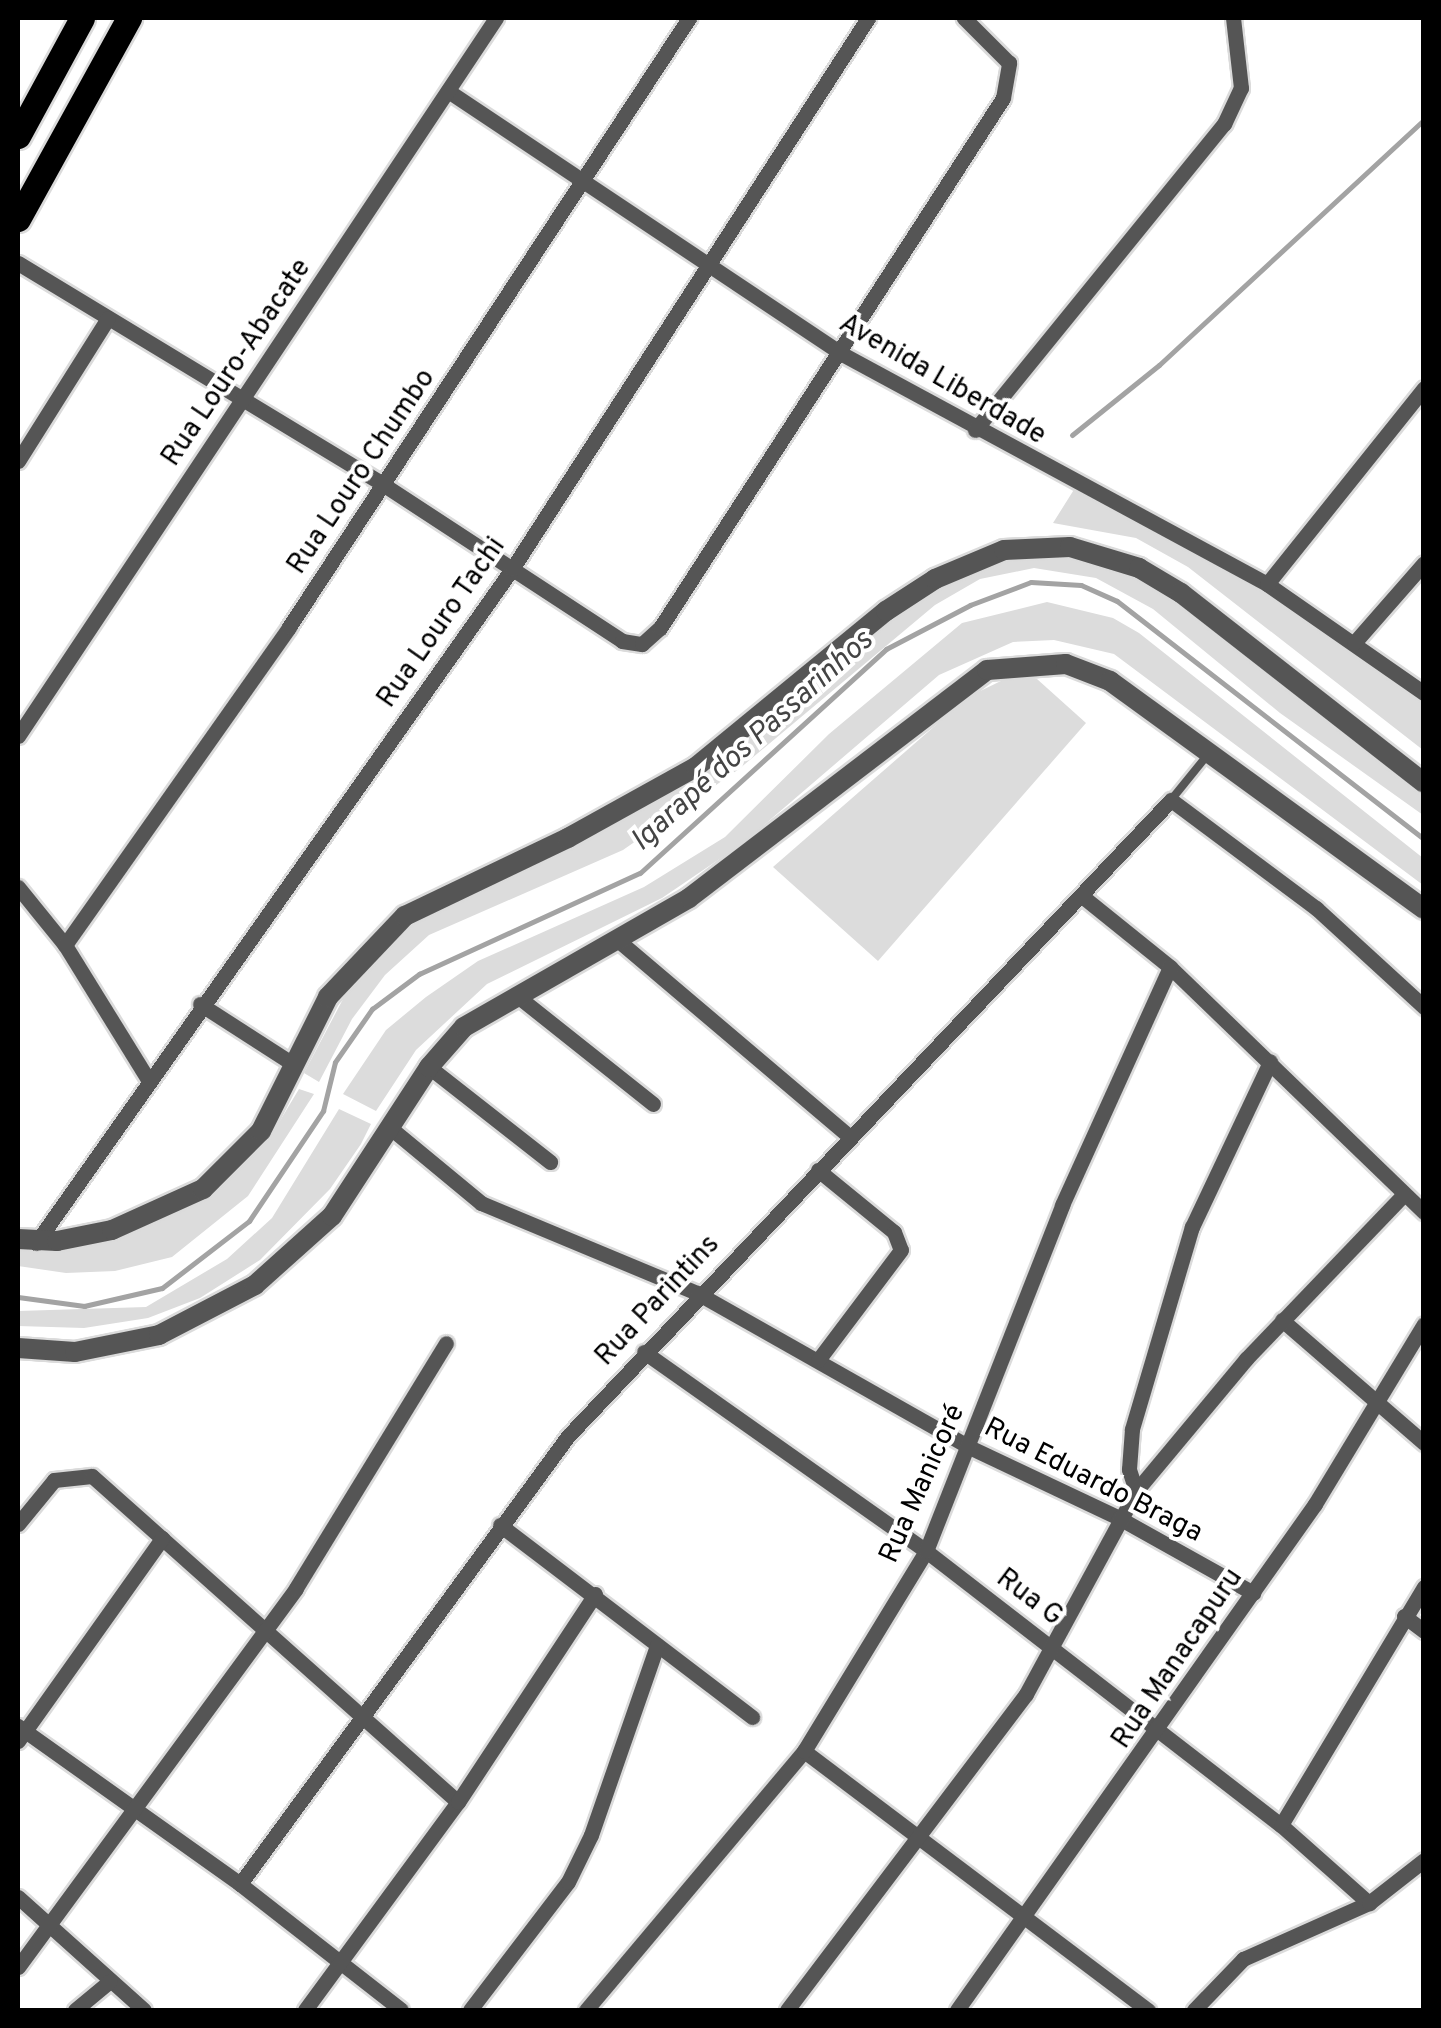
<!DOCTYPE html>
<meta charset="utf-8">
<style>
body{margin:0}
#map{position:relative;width:1441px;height:2028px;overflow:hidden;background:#fff;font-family:Overpass,sans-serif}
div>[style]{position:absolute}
.green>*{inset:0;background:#dcdcdc}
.stream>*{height:5px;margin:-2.5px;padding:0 2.5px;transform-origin:2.5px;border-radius:2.5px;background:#a3a3a3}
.roads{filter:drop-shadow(2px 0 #dbdbdb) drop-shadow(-2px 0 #dbdbdb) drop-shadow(0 2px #dbdbdb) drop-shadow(0 -2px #dbdbdb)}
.service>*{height:8px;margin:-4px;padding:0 4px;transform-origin:4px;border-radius:4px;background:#555}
.minor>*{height:15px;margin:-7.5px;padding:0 7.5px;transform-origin:7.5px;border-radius:7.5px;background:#555}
.tertiary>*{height:20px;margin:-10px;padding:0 10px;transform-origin:10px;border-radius:10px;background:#555}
.primary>*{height:25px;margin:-12.5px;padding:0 12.5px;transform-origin:12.5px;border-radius:12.5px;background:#000}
span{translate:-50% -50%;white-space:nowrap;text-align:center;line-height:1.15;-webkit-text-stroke:8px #fff;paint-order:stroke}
.street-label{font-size:28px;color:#000}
.water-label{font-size:30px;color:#444;font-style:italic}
.frame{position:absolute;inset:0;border:20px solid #000;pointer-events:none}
</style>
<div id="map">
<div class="green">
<div style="clip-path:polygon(1075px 488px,1195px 548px,1423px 685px,1423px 750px,1188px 567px,1136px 538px,1053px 523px)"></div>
<div style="clip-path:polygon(1049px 552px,1118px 566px,1166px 591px,1423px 790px,1423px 815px,1280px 713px,1153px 609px,1096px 578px,1034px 568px,980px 579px,935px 605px,739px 769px,623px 850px,429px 935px,385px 975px,352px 1019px,319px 1082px,304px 1073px,351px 984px,407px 924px,675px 789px,753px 737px,910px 601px,994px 558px)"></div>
<div style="clip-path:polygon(1047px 602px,1113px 618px,1139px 633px,1423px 858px,1423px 885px,1114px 654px,1054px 640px,1013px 642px,939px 675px,743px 843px,662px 898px,487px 984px,416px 1050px,376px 1111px,343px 1094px,386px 1030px,426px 997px,478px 961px,644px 887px,725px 837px,829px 734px,962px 623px)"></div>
<div style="clip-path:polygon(1005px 679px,1037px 679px,1086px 723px,878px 961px,773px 867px,968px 697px)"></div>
<div style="clip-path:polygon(299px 1089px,314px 1094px,248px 1196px,172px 1257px,115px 1271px,66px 1273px,18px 1266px,18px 1241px,114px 1235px,193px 1202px,272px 1134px)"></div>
<div style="clip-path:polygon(339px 1109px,371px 1124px,361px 1144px,330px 1189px,260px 1260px,200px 1298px,148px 1318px,84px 1328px,18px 1326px,18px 1311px,146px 1307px,227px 1259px,272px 1218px)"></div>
</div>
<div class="stream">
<div style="left:1072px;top:435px;width:112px;rotate:-38.8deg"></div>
<div style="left:1159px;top:365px;width:361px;rotate:-42.8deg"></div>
<div style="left:18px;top:1297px;width:67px;rotate:7.8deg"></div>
<div style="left:84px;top:1306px;width:80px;rotate:-13deg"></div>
<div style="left:162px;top:1288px;width:110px;rotate:-37.6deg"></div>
<div style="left:249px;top:1221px;width:133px;rotate:-56.1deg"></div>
<div style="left:323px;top:1111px;width:50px;rotate:-76.2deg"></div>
<div style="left:335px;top:1062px;width:65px;rotate:-55.1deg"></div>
<div style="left:372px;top:1009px;width:59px;rotate:-36.7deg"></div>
<div style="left:419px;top:974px;width:243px;rotate:-24.6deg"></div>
<div style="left:640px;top:873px;width:333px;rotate:-42.3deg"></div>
<div style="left:886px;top:649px;width:95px;rotate:-27.6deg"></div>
<div style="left:970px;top:605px;width:65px;rotate:-20.7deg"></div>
<div style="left:1031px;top:582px;width:50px;rotate:3.4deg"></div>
<div style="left:1081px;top:585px;width:39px;rotate:24deg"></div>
<div style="left:1117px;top:601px;width:388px;rotate:37.8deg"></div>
</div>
<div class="roads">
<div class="service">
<div style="left:1171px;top:800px;width:60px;rotate:-51deg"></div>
</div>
<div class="minor">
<div style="left:448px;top:91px;width:474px;rotate:33.7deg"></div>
<div style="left:842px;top:354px;width:483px;rotate:28.4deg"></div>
<div style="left:1267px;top:584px;width:191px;rotate:34.8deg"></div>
<div style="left:18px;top:263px;width:428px;rotate:31.2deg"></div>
<div style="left:384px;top:485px;width:285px;rotate:33.2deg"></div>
<div style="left:622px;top:641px;width:20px;rotate:9deg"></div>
<div style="left:642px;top:644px;width:24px;rotate:-42deg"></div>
<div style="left:660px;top:628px;width:631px;rotate:-57.09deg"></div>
<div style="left:1003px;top:98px;width:36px;rotate:-80deg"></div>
<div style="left:1009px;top:63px;width:64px;rotate:-135deg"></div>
<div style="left:975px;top:430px;width:395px;rotate:-50.9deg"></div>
<div style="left:1224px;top:124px;width:40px;rotate:-65deg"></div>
<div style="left:1241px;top:88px;width:70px;rotate:-96.5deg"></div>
<div style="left:18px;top:461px;width:169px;rotate:-57.8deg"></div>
<div style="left:1267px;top:584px;width:251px;rotate:-51.3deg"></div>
<div style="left:1354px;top:643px;width:106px;rotate:-48.8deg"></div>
<div style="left:18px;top:736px;width:863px;rotate:-56.35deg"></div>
<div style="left:18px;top:887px;width:75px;rotate:51deg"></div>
<div style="left:65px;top:945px;width:160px;rotate:58.3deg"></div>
<div style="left:1082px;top:896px;width:113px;rotate:38.9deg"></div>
<div style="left:1170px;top:967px;width:353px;rotate:44deg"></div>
<div style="left:620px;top:942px;width:300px;rotate:40.3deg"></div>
<div style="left:65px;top:945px;width:389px;rotate:-54.8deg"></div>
<div style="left:289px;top:627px;width:729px;rotate:-56.7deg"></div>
<div style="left:516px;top:995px;width:175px;rotate:38.5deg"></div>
<div style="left:200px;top:1004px;width:111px;rotate:32.8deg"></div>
<div style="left:429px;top:1067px;width:154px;rotate:38.1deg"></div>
<div style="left:388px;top:1126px;width:121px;rotate:39.6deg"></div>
<div style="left:481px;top:1203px;width:234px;rotate:22.6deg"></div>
<div style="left:697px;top:1293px;width:313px;rotate:29.5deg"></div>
<div style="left:969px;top:1447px;width:166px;rotate:25.3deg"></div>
<div style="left:1119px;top:1518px;width:154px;rotate:29.2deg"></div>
<div style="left:818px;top:1170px;width:98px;rotate:39.2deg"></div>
<div style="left:894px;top:1232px;width:19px;rotate:69deg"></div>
<div style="left:901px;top:1250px;width:138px;rotate:127deg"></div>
<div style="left:36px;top:1243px;width:825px;rotate:-54.77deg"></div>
<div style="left:512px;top:569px;width:656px;rotate:-57.13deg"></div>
<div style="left:1282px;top:1320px;width:188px;rotate:40.9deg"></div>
<div style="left:644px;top:1352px;width:345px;rotate:35.2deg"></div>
<div style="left:926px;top:1551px;width:448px;rotate:37.7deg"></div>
<div style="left:1281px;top:1825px;width:118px;rotate:41.6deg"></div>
<div style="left:1136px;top:1491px;width:23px;rotate:-108deg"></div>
<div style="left:1129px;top:1469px;width:40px;rotate:-85.7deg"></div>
<div style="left:1132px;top:1429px;width:211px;rotate:-73.5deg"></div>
<div style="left:1192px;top:1227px;width:183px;rotate:-64.7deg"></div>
<div style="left:18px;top:1524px;width:57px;rotate:-50.7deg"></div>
<div style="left:54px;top:1480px;width:38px;rotate:-6deg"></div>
<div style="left:92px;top:1476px;width:490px;rotate:41.7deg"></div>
<div style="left:500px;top:1525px;width:317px;rotate:37.3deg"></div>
<div style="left:1404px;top:1616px;width:25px;rotate:37deg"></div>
<div style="left:18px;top:1726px;width:272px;rotate:35.4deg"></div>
<div style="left:240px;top:1884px;width:204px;rotate:38deg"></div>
<div style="left:18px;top:1741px;width:249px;rotate:-54.6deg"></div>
<div style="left:804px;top:1751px;width:431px;rotate:37deg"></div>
<div style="left:1281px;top:1825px;width:278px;rotate:-59deg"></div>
<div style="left:240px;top:1884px;width:555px;rotate:-53.79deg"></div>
<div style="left:568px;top:1436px;width:876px;rotate:-46.53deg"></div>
<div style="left:1171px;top:800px;width:181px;rotate:36.7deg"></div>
<div style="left:1316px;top:908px;width:147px;rotate:42.5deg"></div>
<div style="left:18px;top:1897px;width:169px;rotate:41.9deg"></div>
<div style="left:18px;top:1967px;width:470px;rotate:-53.7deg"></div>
<div style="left:296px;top:1588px;width:287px;rotate:-58.5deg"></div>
<div style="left:75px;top:2010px;width:45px;rotate:-39.6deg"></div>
<div style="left:305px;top:2010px;width:258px;rotate:-53.7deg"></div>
<div style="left:458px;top:1802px;width:249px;rotate:-56.6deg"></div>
<div style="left:470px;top:2010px;width:161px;rotate:-52.6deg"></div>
<div style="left:568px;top:1882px;width:52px;rotate:-63.9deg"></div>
<div style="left:591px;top:1835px;width:201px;rotate:-70.8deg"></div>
<div style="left:586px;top:2010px;width:339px;rotate:-49.9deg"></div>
<div style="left:804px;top:1751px;width:234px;rotate:-58.6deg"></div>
<div style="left:926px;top:1551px;width:372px;rotate:-68.5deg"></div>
<div style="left:1062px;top:1205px;width:261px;rotate:-65.6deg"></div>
<div style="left:787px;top:2010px;width:396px;rotate:-52.9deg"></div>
<div style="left:1026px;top:1694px;width:231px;rotate:-61.5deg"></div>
<div style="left:1136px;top:1491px;width:172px;rotate:-50.2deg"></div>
<div style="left:1246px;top:1359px;width:228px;rotate:-46.2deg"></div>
<div style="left:957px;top:2010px;width:620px;rotate:-54.72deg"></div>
<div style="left:1315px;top:1504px;width:210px;rotate:-58.8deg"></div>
<div style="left:1194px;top:2010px;width:71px;rotate:-46.1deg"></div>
<div style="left:1243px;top:1959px;width:138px;rotate:-24deg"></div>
<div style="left:1369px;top:1903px;width:70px;rotate:-38deg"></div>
</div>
<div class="tertiary">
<div style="left:18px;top:1239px;width:39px;rotate:3deg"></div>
<div style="left:57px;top:1241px;width:56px;rotate:-11.3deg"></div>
<div style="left:112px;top:1230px;width:100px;rotate:-24.3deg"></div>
<div style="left:203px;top:1189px;width:82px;rotate:-45deg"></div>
<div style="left:261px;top:1131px;width:150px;rotate:-63.4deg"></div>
<div style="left:328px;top:997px;width:112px;rotate:-46.5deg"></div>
<div style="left:405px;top:916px;width:181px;rotate:-25.6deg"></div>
<div style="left:568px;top:838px;width:146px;rotate:-29deg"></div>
<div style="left:696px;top:767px;width:246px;rotate:-39.4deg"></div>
<div style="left:886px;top:611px;width:59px;rotate:-33.1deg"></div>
<div style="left:935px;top:579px;width:75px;rotate:-22.8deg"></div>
<div style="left:1004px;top:550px;width:66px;rotate:-2.6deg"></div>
<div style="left:1070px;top:547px;width:72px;rotate:16.9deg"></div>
<div style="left:1139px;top:568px;width:49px;rotate:30.8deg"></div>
<div style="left:1181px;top:593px;width:308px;rotate:38deg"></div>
<div style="left:18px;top:1348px;width:57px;rotate:4deg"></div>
<div style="left:75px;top:1352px;width:86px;rotate:-11.4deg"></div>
<div style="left:159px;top:1335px;width:108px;rotate:-27.5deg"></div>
<div style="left:255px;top:1285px;width:103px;rotate:-41.9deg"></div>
<div style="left:332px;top:1216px;width:178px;rotate:-56.9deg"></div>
<div style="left:429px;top:1067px;width:53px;rotate:-48.8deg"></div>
<div style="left:464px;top:1027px;width:259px;rotate:-29.8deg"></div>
<div style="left:689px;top:898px;width:375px;rotate:-37.4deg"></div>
<div style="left:987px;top:670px;width:79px;rotate:-4.3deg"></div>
<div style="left:1066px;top:664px;width:47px;rotate:21.1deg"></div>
<div style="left:1110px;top:681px;width:388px;rotate:36deg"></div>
</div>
<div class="primary">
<div style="left:18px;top:136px;width:134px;rotate:-61.5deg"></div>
<div style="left:18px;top:219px;width:230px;rotate:-61.1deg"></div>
</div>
</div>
<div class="street-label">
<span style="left:237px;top:363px;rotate:-56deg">Rua Louro-Abacate</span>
<span style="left:942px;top:380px;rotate:30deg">Avenida Liberdade</span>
<span style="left:362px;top:472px;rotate:-56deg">Rua Louro Chumbo</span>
<span style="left:442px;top:623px;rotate:-55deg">Rua Louro Tachi</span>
<span style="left:658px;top:1301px;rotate:-47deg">Rua Parintins</span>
<span style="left:1093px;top:1481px;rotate:27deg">Rua Eduardo Braga</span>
<span style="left:923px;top:1484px;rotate:-66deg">Rua Manicoré</span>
<span style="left:1029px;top:1598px;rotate:37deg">Rua G</span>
<span style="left:1178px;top:1659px;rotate:-56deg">Rua Manacapuru</span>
</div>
<div class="water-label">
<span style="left:753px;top:742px;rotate:-42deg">Igarapé dos Passarinhos</span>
</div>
<div class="frame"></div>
</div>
